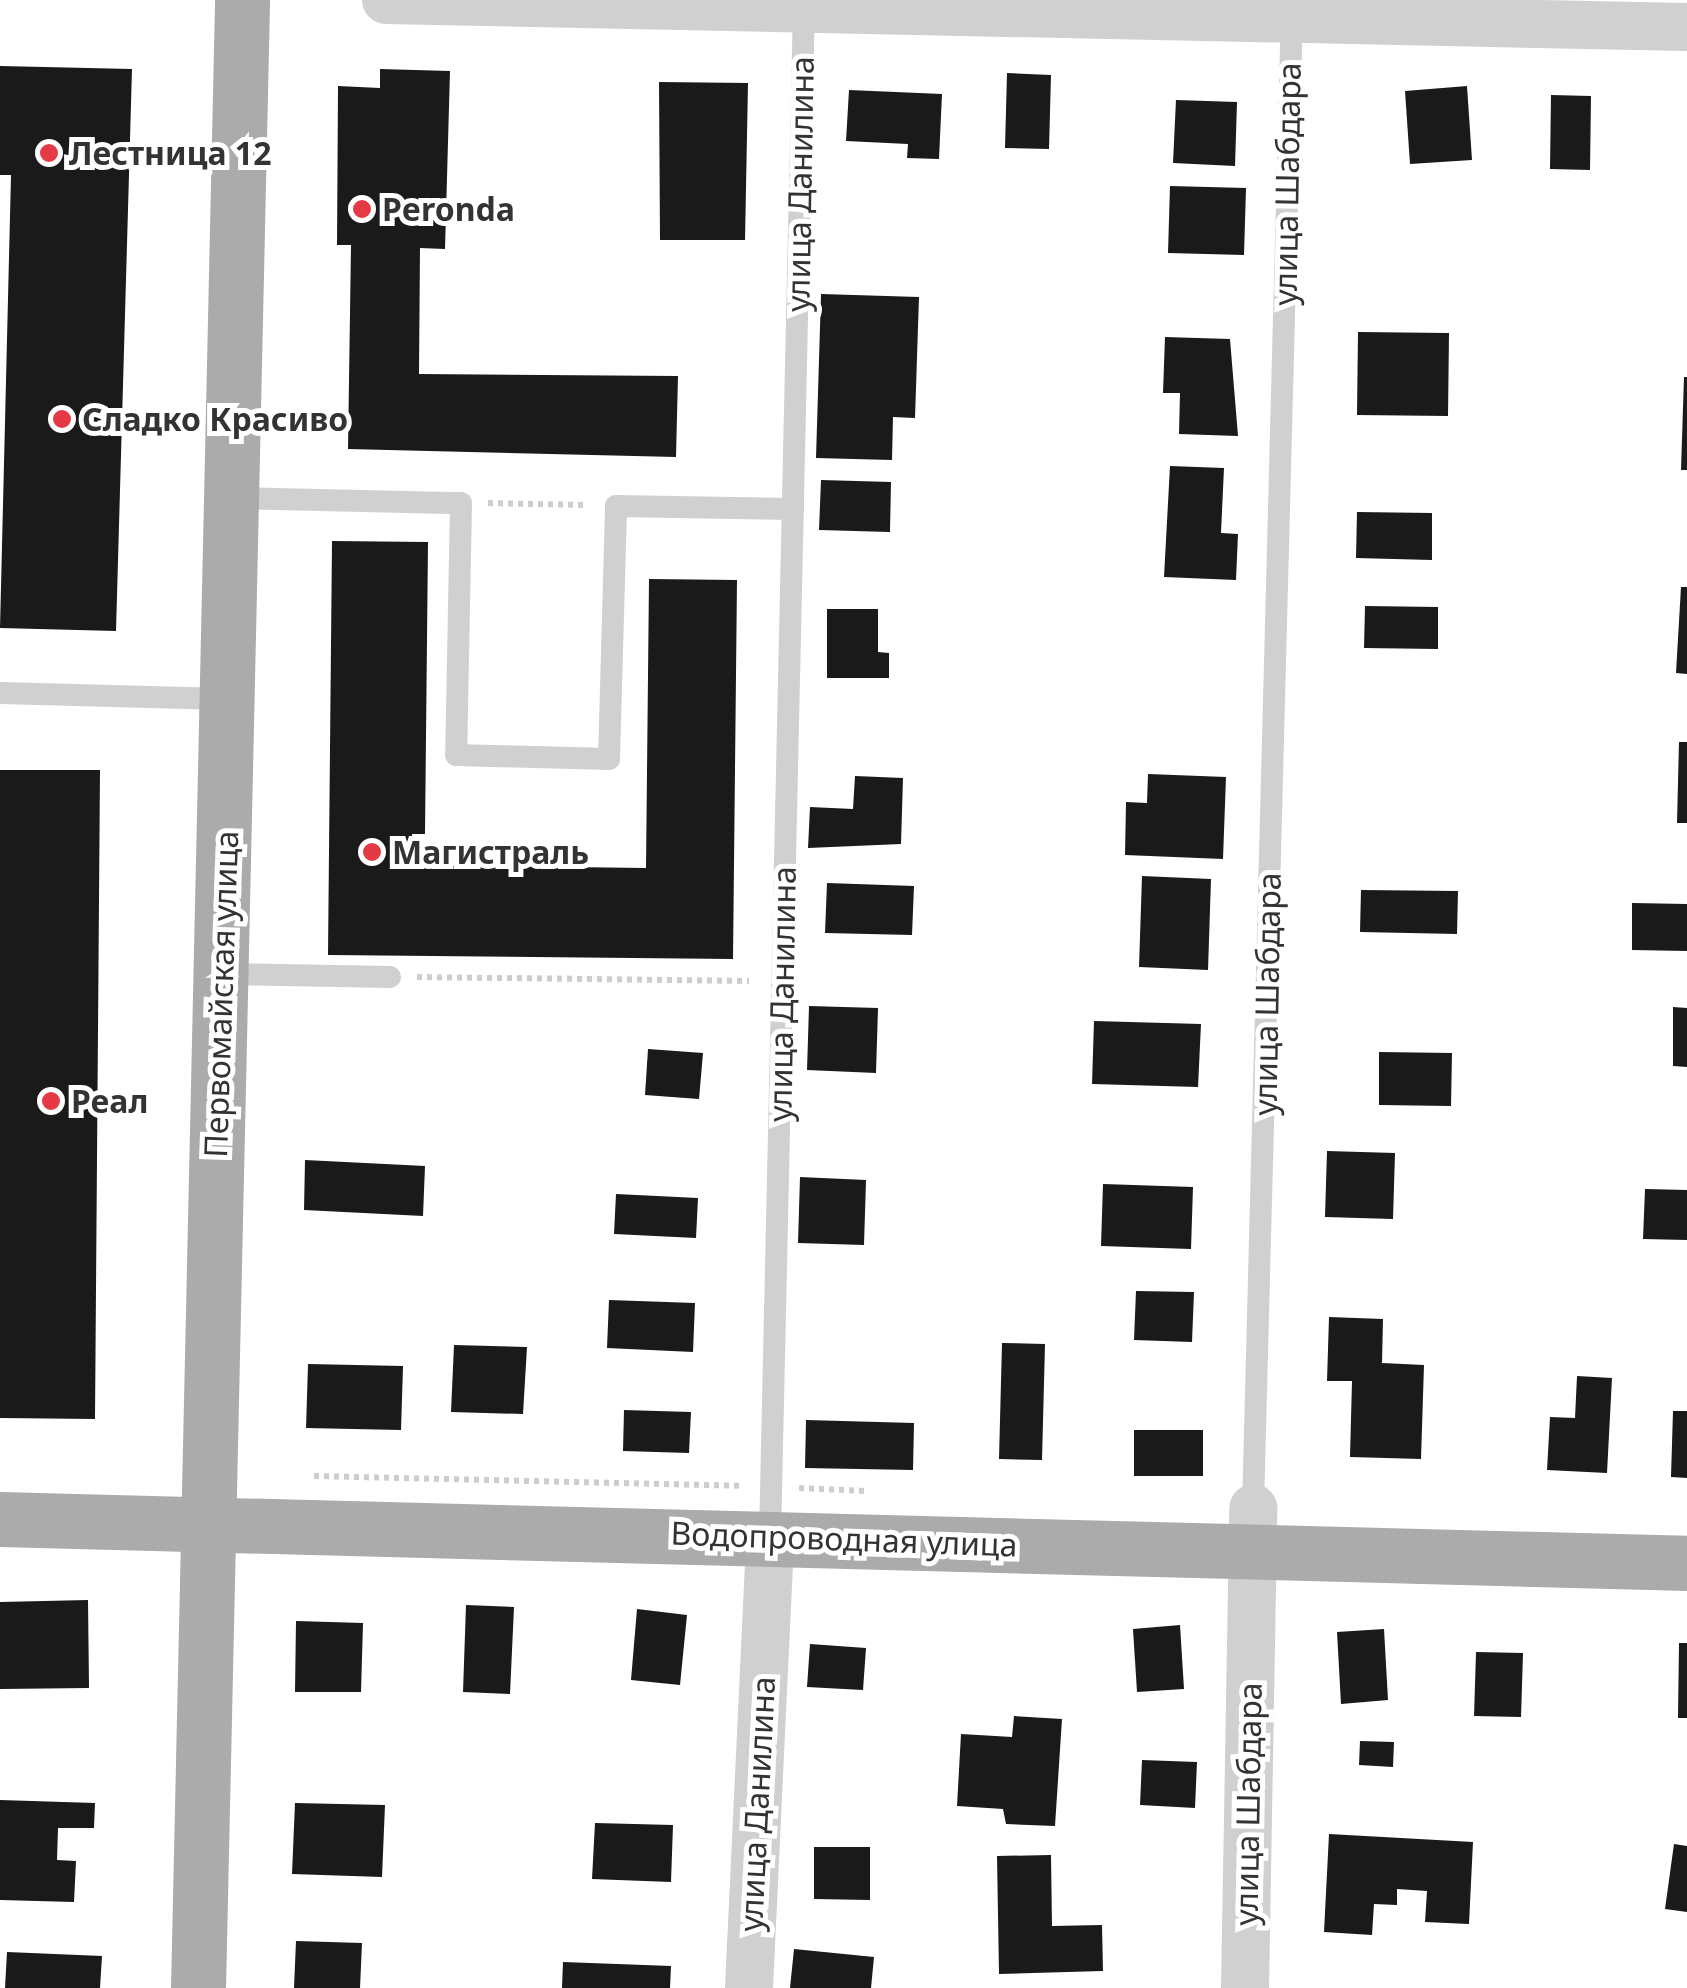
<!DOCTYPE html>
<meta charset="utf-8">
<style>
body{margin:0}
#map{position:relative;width:1687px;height:1988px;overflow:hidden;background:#fff;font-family:"Noto Sans",sans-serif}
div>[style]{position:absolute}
.building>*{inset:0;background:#1a1a1a}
.path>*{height:6px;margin-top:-3px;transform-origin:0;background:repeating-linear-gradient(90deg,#cdcdcd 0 5px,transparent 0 10px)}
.lane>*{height:22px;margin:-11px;padding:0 11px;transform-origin:11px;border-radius:11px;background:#d0d0d0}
.street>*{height:48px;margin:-24px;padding:0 24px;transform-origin:24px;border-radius:24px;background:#d0d0d0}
.primary>*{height:55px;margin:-27.5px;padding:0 27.5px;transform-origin:27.5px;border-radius:27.5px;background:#ababab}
.dots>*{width:28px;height:28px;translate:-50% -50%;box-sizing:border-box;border:5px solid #fff;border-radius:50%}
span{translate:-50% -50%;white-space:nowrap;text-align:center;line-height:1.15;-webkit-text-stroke:10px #fff;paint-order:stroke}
.poi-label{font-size:32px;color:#333;font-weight:700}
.left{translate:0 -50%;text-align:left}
.street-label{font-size:32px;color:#333}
</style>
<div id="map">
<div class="building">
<div style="clip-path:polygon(0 66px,132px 69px,116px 631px,0 628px,11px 175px,0 175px)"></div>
<div style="clip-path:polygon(380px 69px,450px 71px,445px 249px,420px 248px,419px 374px,678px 376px,676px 457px,348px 449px,351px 245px,337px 245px,338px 86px,380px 88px)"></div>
<div style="clip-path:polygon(1007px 73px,1051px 75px,1049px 149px,1005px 148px)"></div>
<div style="clip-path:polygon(659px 82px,748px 83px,745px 240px,660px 240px)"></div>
<div style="clip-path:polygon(1467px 86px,1472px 160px,1410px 164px,1405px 91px)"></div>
<div style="clip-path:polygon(849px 90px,942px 94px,939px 159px,907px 158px,908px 144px,846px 141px)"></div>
<div style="clip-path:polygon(1551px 95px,1591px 96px,1590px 170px,1550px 169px)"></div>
<div style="clip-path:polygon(1176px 100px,1237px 102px,1235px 166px,1173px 163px)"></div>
<div style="clip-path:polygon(1170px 186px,1246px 188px,1244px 255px,1168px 253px)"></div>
<div style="clip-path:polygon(821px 294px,919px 297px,915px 418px,893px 417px,892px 460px,816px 458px)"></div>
<div style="clip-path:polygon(1358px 332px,1449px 333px,1448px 416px,1357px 415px)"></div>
<div style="clip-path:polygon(1165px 337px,1230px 339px,1238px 436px,1179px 434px,1180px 393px,1163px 393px)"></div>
<div style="clip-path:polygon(1684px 377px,1687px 377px,1687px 470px,1681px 470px)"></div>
<div style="clip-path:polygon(1170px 466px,1224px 468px,1221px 533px,1238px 534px,1236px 580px,1164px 577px)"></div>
<div style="clip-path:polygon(821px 480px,891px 482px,890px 532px,819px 530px)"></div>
<div style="clip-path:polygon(1357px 512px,1432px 513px,1432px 560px,1356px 558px)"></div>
<div style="clip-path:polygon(332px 541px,428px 542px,425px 834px,412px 834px,412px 865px,646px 868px,649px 579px,737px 580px,733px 959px,328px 955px)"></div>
<div style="clip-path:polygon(1681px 587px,1687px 587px,1687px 674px,1676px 673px)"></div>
<div style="clip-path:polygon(1365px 606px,1438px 607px,1438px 649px,1364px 648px)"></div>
<div style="clip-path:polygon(827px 609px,878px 609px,878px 652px,889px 653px,889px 678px,827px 678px)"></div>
<div style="clip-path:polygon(1679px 742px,1687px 742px,1687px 823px,1677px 823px)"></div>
<div style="clip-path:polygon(0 770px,100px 770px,95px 1419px,0 1418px)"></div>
<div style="clip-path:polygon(1148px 774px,1226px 777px,1223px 859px,1125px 855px,1126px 802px,1147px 803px)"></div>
<div style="clip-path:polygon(855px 776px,903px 778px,901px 844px,808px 848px,810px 807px,853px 809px)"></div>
<div style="clip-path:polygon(1142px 876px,1211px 879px,1208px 970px,1139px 967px)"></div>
<div style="clip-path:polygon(827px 883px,914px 886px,912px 935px,825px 933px)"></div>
<div style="clip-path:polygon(1361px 890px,1458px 891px,1457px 934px,1360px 932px)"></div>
<div style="clip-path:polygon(1632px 903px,1687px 904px,1687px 951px,1632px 950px)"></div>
<div style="clip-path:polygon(809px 1006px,878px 1008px,876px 1073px,807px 1070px)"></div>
<div style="clip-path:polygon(1673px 1007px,1687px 1008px,1687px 1067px,1673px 1066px)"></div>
<div style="clip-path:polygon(1094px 1021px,1201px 1024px,1198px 1087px,1092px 1084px)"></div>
<div style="clip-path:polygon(648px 1049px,703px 1053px,699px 1099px,645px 1095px)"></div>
<div style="clip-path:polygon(1379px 1052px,1452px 1053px,1451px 1106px,1379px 1105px)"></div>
<div style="clip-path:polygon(1327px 1151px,1395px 1153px,1393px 1219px,1325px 1217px)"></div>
<div style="clip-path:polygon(305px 1160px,425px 1166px,423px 1216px,304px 1210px)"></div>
<div style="clip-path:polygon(800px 1177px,866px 1180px,864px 1245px,798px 1243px)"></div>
<div style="clip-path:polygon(1103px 1184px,1193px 1187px,1191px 1249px,1101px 1246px)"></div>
<div style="clip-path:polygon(1645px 1189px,1687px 1190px,1687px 1240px,1643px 1239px)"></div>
<div style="clip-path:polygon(616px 1194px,698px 1198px,696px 1238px,614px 1234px)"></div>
<div style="clip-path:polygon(1136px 1291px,1194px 1292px,1192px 1342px,1134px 1340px)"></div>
<div style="clip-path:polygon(609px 1300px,695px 1303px,693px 1352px,607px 1348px)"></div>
<div style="clip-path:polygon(1329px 1317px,1383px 1319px,1382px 1363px,1424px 1365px,1421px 1459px,1350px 1457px,1352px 1381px,1327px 1381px)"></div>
<div style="clip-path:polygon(1002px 1343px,1045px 1344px,1042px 1460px,999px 1459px)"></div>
<div style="clip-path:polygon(454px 1345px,527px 1347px,523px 1414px,451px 1412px)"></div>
<div style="clip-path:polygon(308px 1364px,403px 1366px,401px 1430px,306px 1428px)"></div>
<div style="clip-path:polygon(1577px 1376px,1612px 1378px,1607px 1473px,1547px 1470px,1550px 1417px,1575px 1418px)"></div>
<div style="clip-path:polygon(624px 1410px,691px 1412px,689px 1453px,623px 1451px)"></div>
<div style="clip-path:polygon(1673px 1411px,1687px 1411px,1687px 1478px,1671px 1477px)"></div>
<div style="clip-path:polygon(806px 1420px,914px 1423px,913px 1470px,805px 1468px)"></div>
<div style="clip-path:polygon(1134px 1430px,1203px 1430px,1203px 1476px,1134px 1476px)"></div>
<div style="clip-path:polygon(88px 1600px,89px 1688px,0 1689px,0 1602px)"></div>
<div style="clip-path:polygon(466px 1605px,514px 1607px,510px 1694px,463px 1692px)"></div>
<div style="clip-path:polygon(637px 1609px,687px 1615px,680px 1685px,631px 1680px)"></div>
<div style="clip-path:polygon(296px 1621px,363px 1623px,361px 1692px,295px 1692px)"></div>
<div style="clip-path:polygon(1180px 1625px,1184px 1689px,1137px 1692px,1133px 1629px)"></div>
<div style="clip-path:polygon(1384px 1629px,1388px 1700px,1341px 1704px,1337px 1632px)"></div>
<div style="clip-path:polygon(1679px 1643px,1687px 1643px,1687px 1718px,1678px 1718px)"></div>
<div style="clip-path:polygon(810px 1644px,866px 1648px,863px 1690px,807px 1687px)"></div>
<div style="clip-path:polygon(1476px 1652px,1523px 1653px,1521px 1717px,1474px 1716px)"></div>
<div style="clip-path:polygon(1014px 1716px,1062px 1719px,1055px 1826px,1006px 1824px,1003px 1809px,957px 1806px,961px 1734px,1012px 1737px)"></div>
<div style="clip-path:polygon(1360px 1741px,1394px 1742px,1393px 1767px,1359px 1765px)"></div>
<div style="clip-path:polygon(1142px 1760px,1197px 1762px,1195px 1808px,1140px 1805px)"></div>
<div style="clip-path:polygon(0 1800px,95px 1803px,94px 1828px,58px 1828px,57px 1860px,76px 1861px,74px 1902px,0 1900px)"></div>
<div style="clip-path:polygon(295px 1803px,385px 1805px,382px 1877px,292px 1874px)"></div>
<div style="clip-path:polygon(595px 1823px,673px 1825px,671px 1882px,592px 1879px)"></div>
<div style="clip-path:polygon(1329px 1834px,1473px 1842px,1469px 1924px,1425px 1922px,1427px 1891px,1397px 1889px,1397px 1905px,1374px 1904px,1372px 1935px,1324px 1932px)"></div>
<div style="clip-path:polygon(1674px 1844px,1687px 1846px,1687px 1912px,1665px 1909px)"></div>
<div style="clip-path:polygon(814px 1847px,870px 1847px,870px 1900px,814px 1899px)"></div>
<div style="clip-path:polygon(1051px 1855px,1052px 1926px,1102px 1925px,1103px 1971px,999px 1974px,997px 1856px)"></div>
<div style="clip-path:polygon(296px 1941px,362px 1943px,360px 1988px,294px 1988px)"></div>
<div style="clip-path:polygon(794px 1949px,874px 1957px,871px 1988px,790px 1988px)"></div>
<div style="clip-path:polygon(7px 1952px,102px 1956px,100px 1988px,5px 1988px)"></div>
<div style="clip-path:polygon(563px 1962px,671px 1966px,670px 1988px,562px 1988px)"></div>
</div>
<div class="path">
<div style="left:488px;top:503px;width:97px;rotate:1.2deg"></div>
<div style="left:417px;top:977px;width:332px;rotate:0.7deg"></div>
<div style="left:314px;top:1476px;width:427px;rotate:1.3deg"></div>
<div style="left:799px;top:1488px;width:67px;rotate:2.6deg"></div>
</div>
<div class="lane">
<div style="left:234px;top:498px;width:227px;rotate:1.3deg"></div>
<div style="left:461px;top:503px;width:252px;rotate:91.1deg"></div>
<div style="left:456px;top:755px;width:153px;rotate:1.5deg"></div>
<div style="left:609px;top:759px;width:253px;rotate:-88.4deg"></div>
<div style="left:616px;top:506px;width:177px;rotate:1deg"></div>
<div style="left:0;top:693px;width:226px;rotate:1.5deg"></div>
<div style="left:221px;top:974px;width:169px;rotate:1deg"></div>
<div style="left:1253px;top:1508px;width:1496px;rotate:-88.51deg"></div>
<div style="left:770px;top:1537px;width:1534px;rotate:-88.73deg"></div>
</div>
<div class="street">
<div style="left:386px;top:0;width:1301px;rotate:1.19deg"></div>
<div style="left:749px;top:1988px;width:451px;rotate:-87.3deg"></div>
<div style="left:1245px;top:1988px;width:480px;rotate:-89deg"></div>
</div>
<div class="primary">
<div style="left:0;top:1519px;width:1688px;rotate:1.49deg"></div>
<div style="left:198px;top:1988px;width:1988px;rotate:-88.73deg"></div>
</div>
<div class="dots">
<div style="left:49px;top:153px;background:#e63946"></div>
<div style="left:362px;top:209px;background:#e63946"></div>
<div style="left:62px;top:419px;background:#e63946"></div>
<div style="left:372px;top:852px;background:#e63946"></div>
<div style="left:51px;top:1101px;background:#e63946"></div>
</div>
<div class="poi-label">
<span class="left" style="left:69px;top:153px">Лестница 12</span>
<span class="left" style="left:382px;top:209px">Peronda</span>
<span class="left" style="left:82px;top:419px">Сладко Красиво</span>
<span class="left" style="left:392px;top:852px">Магистраль</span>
<span class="left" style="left:71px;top:1101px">Реал</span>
</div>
<div class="street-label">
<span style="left:800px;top:184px;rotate:-89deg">улица Данилина</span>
<span style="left:1287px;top:184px;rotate:-89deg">улица Шабдара</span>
<span style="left:221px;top:994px;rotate:-88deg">Первомайская улица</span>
<span style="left:782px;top:994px;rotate:-89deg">улица Данилина</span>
<span style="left:1267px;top:994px;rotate:-89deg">улица Шабдара</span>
<span style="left:844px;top:1539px;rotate:2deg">Водопроводная улица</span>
<span style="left:757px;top:1804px;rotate:-87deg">улица Данилина</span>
<span style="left:1248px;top:1804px;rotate:-89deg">улица Шабдара</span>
</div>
</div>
